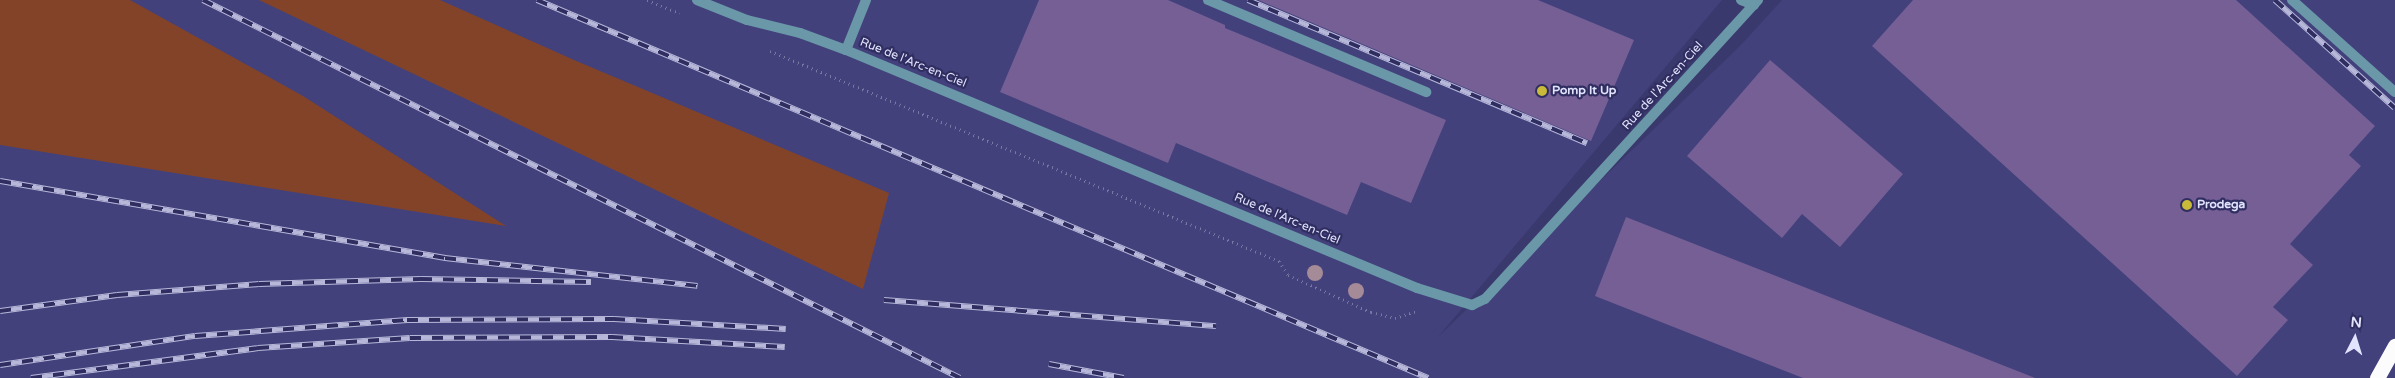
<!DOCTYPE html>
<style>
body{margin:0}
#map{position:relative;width:2395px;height:378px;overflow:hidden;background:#3a396d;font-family:"Varela Round",sans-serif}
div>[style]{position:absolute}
.built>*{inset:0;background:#42417c}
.green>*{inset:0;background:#834329}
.building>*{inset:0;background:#755f95}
.path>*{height:3px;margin-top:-1.5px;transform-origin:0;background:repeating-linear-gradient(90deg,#7878a3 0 1px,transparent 0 5px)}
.service>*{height:10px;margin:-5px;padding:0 5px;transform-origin:5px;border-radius:5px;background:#6a98a8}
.minor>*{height:10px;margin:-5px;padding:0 5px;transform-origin:5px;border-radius:5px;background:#6a98a8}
.motorway>*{height:15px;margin:-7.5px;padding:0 7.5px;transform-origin:7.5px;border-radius:7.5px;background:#fcfcfc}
.rail>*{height:5.5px;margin-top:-2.75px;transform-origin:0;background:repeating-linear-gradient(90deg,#302e61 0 11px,#b7b8d9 0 22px);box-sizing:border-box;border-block:1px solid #b7b8d9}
.trees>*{width:16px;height:16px;margin:-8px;border-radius:50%;background:#a58a97}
.dots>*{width:14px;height:14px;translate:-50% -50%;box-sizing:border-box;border:2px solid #302e61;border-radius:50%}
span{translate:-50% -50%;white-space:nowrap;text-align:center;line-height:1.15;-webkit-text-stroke:4.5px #302e61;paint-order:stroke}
.street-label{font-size:12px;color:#e2e4fe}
.poi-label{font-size:12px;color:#e2e4fe;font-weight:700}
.left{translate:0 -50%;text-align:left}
.north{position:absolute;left:2330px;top:313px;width:50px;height:50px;-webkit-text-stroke:4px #302e61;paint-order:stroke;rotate:5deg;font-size:14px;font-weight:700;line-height:20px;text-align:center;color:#e2e4fe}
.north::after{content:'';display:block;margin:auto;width:18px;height:22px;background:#e2e4fe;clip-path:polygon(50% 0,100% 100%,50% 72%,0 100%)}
</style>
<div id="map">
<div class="built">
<div style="clip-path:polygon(0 0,1722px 0,1438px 337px,1740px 46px,1782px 0,2395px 0,2395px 378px,0 378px)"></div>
</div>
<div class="green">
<div style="clip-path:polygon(0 0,130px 0,303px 96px,506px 226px,0 145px)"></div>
<div style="clip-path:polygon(259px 0,440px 0,574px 60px,889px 193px,863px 289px)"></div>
</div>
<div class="building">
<div style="clip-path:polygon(1039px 0,1168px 0,1225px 25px,1225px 28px,1446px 120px,1411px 203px,1361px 182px,1347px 215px,1176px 143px,1168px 163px,1000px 92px)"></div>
<div style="clip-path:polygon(1258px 0,1538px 0,1634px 40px,1591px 141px)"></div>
<div style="clip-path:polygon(1913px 0,2236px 0,2375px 126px,2349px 155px,2361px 166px,2290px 244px,2313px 265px,2273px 307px,2288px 320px,2237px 376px,1872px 46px)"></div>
<div style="clip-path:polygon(1770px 60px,1903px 174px,1840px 247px,1802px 214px,1782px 238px,1687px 156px)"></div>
<div style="clip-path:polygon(1626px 217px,2035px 378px,1803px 378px,1595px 296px)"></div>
</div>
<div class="path">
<div style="left:647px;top:0;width:35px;rotate:22deg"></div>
<div style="left:770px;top:51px;width:551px;rotate:22.42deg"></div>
<div style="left:1279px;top:261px;width:17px;rotate:57deg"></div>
<div style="left:1288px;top:275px;width:91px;rotate:24deg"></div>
<div style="left:1371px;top:312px;width:25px;rotate:14deg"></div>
<div style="left:1395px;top:318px;width:23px;rotate:-18deg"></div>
</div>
<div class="service">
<div style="left:1208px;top:0;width:237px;rotate:22.9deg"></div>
<div style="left:846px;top:50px;width:54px;rotate:-68.2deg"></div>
</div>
<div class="minor">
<div style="left:697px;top:0;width:54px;rotate:21.8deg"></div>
<div style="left:747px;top:20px;width:55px;rotate:13.8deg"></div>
<div style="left:800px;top:33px;width:49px;rotate:20.3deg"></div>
<div style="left:846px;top:50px;width:619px;rotate:22.63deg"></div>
<div style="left:1417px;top:288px;width:58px;rotate:17.2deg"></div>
<div style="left:1472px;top:305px;width:14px;rotate:-25deg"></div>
<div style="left:1485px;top:299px;width:405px;rotate:-47.6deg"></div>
<div style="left:1741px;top:0;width:14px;rotate:21deg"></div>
<div style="left:2292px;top:0;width:138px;rotate:41.8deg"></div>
</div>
<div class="motorway">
<div style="left:2377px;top:378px;width:37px;rotate:-61deg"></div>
</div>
<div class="rail">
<div style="left:203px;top:0;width:846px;rotate:26.53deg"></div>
<div style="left:537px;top:0;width:968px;rotate:22.99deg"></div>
<div style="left:1248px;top:0;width:368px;rotate:22.9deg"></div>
<div style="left:2275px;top:0;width:161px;rotate:42deg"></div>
<div style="left:0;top:181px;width:452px;rotate:9.8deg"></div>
<div style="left:445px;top:258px;width:254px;rotate:6.3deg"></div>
<div style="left:884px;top:300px;width:333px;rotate:4.5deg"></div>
<div style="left:0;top:311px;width:118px;rotate:-7.8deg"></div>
<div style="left:117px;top:295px;width:142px;rotate:-4.4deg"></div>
<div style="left:259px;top:284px;width:162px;rotate:-1.8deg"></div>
<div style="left:421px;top:279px;width:170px;rotate:1deg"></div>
<div style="left:1049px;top:364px;width:76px;rotate:10.6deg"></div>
<div style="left:0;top:365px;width:197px;rotate:-8.5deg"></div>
<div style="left:195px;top:336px;width:213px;rotate:-4.3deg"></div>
<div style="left:407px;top:320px;width:207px;rotate:-0.3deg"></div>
<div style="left:614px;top:319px;width:172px;rotate:3.3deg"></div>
<div style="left:31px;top:378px;width:229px;rotate:-7.5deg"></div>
<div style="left:258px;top:348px;width:152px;rotate:-3.8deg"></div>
<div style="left:410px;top:338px;width:202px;rotate:-0.3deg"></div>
<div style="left:612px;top:337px;width:173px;rotate:3.3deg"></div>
</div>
<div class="trees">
<div style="left:1315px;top:273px"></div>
<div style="left:1356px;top:291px"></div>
</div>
<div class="dots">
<div style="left:1542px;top:91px;background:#caba3a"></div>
<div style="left:2187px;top:205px;background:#caba3a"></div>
</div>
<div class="street-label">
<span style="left:913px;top:63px;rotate:22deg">Rue de l'Arc-en-Ciel</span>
<span style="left:1663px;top:86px;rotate:-48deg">Rue de l'Arc-en-Ciel</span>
<span style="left:1287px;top:219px;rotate:23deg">Rue de l'Arc-en-Ciel</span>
</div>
<div class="poi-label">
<span class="left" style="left:1552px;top:91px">Pomp It Up</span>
<span class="left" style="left:2197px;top:205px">Prodega</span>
</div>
<div class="north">N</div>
</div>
